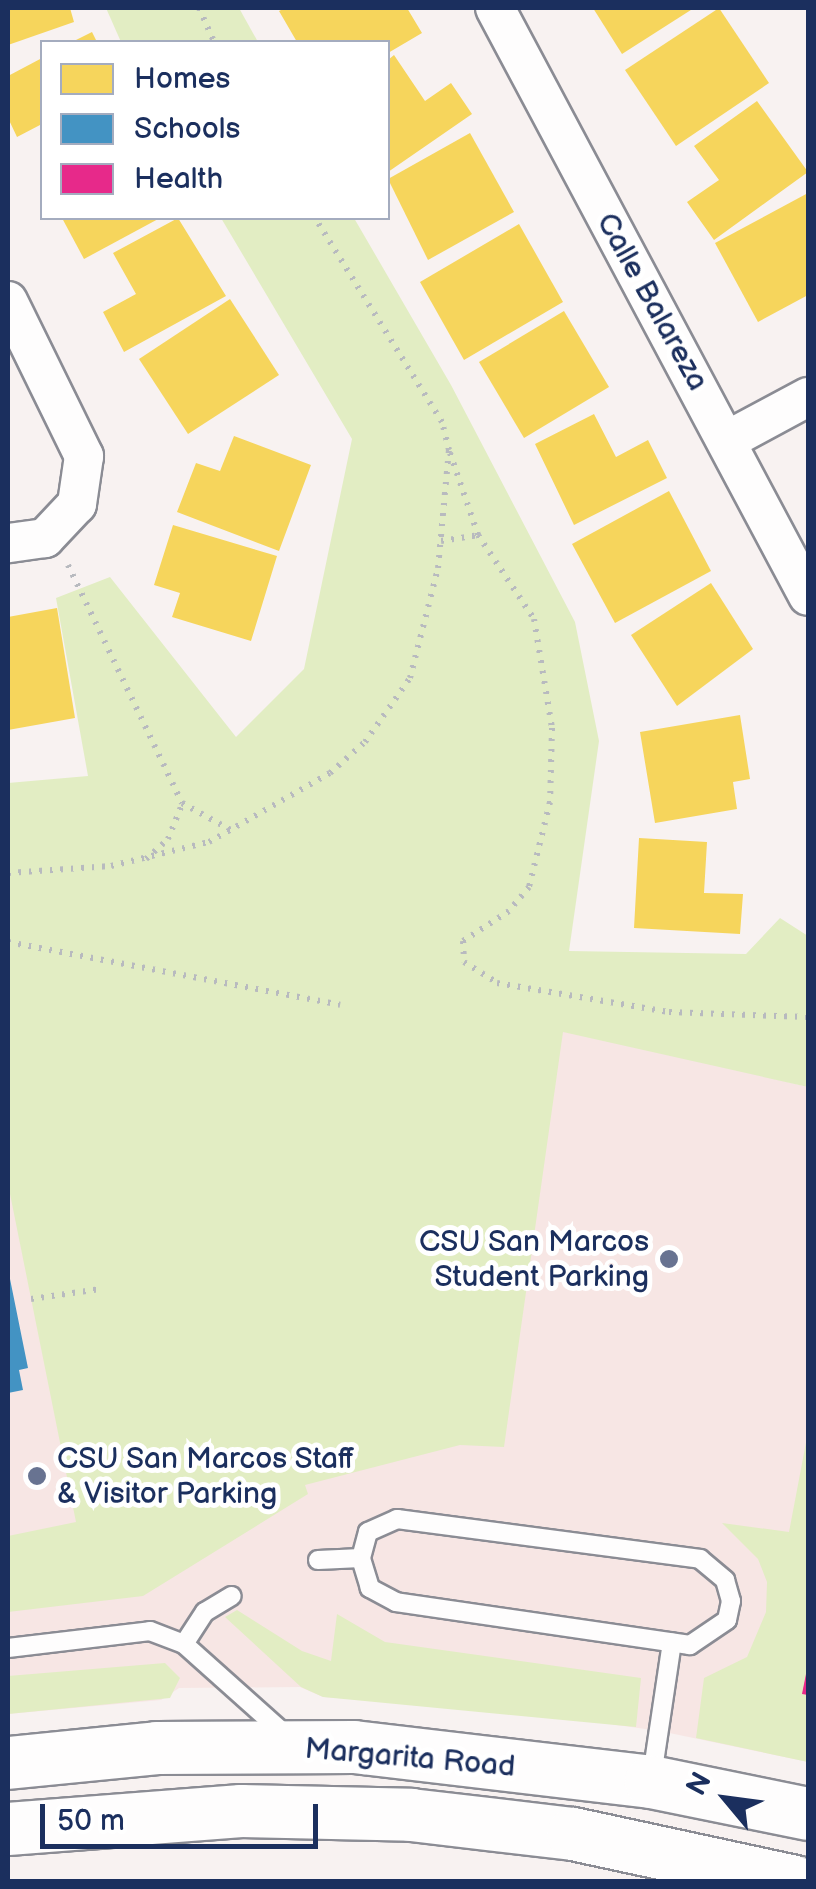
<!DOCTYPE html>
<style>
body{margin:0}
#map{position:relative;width:816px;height:1889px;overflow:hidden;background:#f8f2f1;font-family:"Balsamiq Sans",sans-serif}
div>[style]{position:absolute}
.built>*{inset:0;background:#f7e6e4}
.green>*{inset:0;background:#e2edc3}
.homes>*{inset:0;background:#f6d55c}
.schools>*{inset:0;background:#4393c3}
.health>*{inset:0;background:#e7298a}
.path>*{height:6px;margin-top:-3px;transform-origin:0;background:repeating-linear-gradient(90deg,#b8babf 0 2.5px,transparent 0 10.5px)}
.roads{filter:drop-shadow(2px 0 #8b8c94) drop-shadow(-2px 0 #8b8c94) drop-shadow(0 2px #8b8c94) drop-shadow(0 -2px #8b8c94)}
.service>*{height:18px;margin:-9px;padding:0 9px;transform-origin:9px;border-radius:9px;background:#fefdfd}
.minor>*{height:38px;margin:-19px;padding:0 19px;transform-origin:19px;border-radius:19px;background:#fefdfd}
.secondary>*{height:52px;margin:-26px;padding:0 26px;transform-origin:26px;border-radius:26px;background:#fefdfd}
.dots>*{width:28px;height:28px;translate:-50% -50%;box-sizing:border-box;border:5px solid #fff;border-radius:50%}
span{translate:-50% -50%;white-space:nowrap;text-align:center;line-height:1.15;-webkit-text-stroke:10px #fff;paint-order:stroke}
.street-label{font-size:30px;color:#1b2f5e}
.poi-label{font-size:30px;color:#1b2f5e}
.right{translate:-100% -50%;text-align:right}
.left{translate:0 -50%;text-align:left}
.frame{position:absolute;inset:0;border:10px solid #1b2f5e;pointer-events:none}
.legend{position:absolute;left:40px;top:40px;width:350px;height:180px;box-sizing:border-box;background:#fff;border:2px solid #a4acbf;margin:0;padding:12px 18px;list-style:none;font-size:30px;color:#1b2f5e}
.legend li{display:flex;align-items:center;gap:20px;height:50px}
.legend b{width:50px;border:2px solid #a4acbf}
.north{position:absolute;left:676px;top:1749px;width:100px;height:100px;-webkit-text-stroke:8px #fff;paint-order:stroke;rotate:299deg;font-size:28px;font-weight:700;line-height:40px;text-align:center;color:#1b2f5e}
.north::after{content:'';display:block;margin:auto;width:35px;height:45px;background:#1b2f5e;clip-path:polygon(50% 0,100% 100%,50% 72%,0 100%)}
.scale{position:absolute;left:40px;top:1804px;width:278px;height:45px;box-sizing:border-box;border:5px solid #1b2f5e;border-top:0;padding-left:12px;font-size:30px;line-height:35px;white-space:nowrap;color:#1b2f5e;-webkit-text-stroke:8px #fff;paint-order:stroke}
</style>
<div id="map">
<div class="built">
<div style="clip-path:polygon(8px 895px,808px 1087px,808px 1762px,660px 1731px,500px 1709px,323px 1697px,300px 1687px,179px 1688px,161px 1700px,8px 1714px)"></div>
</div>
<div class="green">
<div style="clip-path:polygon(106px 8px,239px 8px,258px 42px,121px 42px)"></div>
<div style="clip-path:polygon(221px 218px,354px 218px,451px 385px,575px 622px,599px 741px,569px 951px,746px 954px,780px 918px,808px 936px,808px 1087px,563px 1032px,504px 1447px,460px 1445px,305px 1485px,308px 1494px,143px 1596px,8px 1612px,8px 1536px,76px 1522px,8px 1184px,8px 783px,88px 776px,56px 598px,110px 577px,236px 737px,304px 669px,352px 439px)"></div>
<div style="clip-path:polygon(808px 1432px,808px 1762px,696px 1738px,704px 1678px,747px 1657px,766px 1612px,767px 1582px,758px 1559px,722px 1523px,789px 1532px)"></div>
<div style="clip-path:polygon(237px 1610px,302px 1651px,331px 1661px,337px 1614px,385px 1642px,641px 1678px,636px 1727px,323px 1697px,301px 1687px,225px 1617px)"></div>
<div style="clip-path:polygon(165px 1663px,180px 1678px,170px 1698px,8px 1714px,8px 1676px)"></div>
</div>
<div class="homes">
<div style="clip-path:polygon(8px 8px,70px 8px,74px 22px,8px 45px)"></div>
<div style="clip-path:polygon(285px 8px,407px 8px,422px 33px,388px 53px,388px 42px,297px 42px,279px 11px)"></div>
<div style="clip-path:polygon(593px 8px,694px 8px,622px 54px)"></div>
<div style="clip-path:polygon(719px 8px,769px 83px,676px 146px,625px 70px)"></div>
<div style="clip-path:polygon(92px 32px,97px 42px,72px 42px)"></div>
<div style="clip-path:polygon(394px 55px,425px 101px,451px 83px,472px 114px,388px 172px,388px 60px)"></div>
<div style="clip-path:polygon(42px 58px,42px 130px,40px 125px,17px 137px,8px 118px,8px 76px)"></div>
<div style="clip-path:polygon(757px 101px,808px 172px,714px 240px,687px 202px,719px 180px,694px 146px)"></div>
<div style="clip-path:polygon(470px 133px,514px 212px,428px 260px,388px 179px)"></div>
<div style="clip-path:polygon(808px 193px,808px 295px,758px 322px,715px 243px)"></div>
<div style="clip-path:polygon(62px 218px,160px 218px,84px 259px)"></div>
<div style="clip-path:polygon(178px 218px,226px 296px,124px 352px,103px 312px,136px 294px,113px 253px)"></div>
<div style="clip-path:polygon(519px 224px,563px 302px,464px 360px,420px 282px)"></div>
<div style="clip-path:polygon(230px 299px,279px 375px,188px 434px,139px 359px)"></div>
<div style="clip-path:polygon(564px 311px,609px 387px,524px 438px,479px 362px)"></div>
<div style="clip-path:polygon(594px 414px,616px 457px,648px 440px,667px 478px,574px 525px,535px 444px)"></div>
<div style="clip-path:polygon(234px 436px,311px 465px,279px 551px,177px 512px,196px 463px,220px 471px)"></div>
<div style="clip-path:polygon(669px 491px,711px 571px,615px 623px,572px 544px)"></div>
<div style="clip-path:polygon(173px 525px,277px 556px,251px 641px,172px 617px,180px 593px,154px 585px)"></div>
<div style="clip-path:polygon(711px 583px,753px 649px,677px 706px,631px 635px)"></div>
<div style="clip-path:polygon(57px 608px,75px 718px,8px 730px,8px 617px)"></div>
<div style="clip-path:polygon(740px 715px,750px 779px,733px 782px,737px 809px,655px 823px,640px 732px)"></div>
<div style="clip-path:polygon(639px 838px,707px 842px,704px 893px,743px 894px,740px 934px,634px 928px)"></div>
</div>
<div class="schools">
<div style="clip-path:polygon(8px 1269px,28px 1368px,19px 1370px,23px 1390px,8px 1393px)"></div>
</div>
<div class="health">
<div style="clip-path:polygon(807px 1669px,808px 1669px,808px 1695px,802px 1694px)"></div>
</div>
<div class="path">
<div style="left:199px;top:8px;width:37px;rotate:66deg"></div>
<div style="left:450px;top:453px;width:87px;rotate:71.1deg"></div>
<div style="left:478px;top:535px;width:101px;rotate:56.3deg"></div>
<div style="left:534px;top:619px;width:110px;rotate:80.6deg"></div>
<div style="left:552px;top:728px;width:74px;rotate:91.5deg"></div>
<div style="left:550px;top:802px;width:88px;rotate:103.9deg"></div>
<div style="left:529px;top:887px;width:31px;rotate:130deg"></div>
<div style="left:509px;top:911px;width:55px;rotate:146.9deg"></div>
<div style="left:463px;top:941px;width:21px;rotate:87deg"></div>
<div style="left:464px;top:962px;width:39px;rotate:32deg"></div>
<div style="left:497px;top:983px;width:174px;rotate:9.6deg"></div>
<div style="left:669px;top:1012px;width:139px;rotate:2.1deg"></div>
<div style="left:441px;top:541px;width:37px;rotate:-9deg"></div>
<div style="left:68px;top:565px;width:264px;rotate:64.4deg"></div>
<div style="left:182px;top:803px;width:56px;rotate:28.9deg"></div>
<div style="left:146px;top:859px;width:30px;rotate:-42deg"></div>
<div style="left:168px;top:839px;width:38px;rotate:-68deg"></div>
<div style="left:8px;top:873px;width:103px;rotate:-3.9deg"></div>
<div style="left:111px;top:866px;width:101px;rotate:-13.8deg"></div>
<div style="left:209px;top:842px;width:139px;rotate:-29.7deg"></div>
<div style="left:330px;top:773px;width:47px;rotate:-41.5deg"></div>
<div style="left:365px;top:742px;width:78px;rotate:-54.9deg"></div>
<div style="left:410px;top:678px;width:114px;rotate:-75.7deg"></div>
<div style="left:438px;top:568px;width:119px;rotate:-84.7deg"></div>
<div style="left:449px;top:450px;width:29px;rotate:-104deg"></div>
<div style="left:442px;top:422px;width:240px;rotate:-121.9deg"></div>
<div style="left:8px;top:942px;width:338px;rotate:10.7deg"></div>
<div style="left:31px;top:1299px;width:70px;rotate:-8.2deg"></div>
</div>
<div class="roads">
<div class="service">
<div style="left:397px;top:1519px;width:306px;rotate:7.5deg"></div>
<div style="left:700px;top:1559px;width:33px;rotate:40deg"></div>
<div style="left:725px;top:1580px;width:22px;rotate:74deg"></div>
<div style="left:731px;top:1601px;width:19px;rotate:102deg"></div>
<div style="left:727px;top:1620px;width:45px;rotate:146deg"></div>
<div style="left:690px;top:1645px;width:297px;rotate:-171.7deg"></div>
<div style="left:396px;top:1602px;width:30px;rotate:-152deg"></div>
<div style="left:370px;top:1588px;width:31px;rotate:-107deg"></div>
<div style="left:361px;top:1558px;width:27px;rotate:-75deg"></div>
<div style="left:368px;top:1532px;width:32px;rotate:-24deg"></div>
<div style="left:318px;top:1560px;width:43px;rotate:-2.7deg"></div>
<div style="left:184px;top:1644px;width:38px;rotate:-57deg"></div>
<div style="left:205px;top:1612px;width:31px;rotate:-31deg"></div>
<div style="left:8px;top:1648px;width:143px;rotate:-6.8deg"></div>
<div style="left:150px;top:1631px;width:36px;rotate:21deg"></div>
<div style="left:184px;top:1644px;width:140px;rotate:41.8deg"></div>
<div style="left:652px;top:1776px;width:135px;rotate:-81.5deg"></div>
</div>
<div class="minor">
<div style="left:495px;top:8px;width:666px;rotate:61.97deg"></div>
<div style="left:8px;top:301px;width:173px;rotate:63.9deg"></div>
<div style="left:84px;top:456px;width:49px;rotate:98.3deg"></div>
<div style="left:77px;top:504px;width:47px;rotate:133.3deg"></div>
<div style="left:45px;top:538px;width:37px;rotate:172deg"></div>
<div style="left:728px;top:440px;width:91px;rotate:-28.3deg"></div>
</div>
<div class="secondary">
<div style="left:8px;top:1763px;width:150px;rotate:-5.7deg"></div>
<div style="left:157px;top:1748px;width:197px;rotate:-0.3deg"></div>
<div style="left:354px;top:1747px;width:299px;rotate:6.7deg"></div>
<div style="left:651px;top:1782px;width:160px;rotate:11.5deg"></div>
<div style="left:8px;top:1829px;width:234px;rotate:-4.4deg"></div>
<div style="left:241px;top:1811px;width:170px;rotate:1.3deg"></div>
<div style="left:411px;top:1815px;width:163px;rotate:6.7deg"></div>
<div style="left:573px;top:1834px;width:227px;rotate:12.2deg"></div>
</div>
</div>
<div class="dots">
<div style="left:669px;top:1259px;background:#687391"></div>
<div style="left:37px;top:1476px;background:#687391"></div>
</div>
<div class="street-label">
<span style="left:652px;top:302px;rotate:61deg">Calle Balareza</span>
<span style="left:410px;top:1758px;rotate:5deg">Margarita Road</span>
</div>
<div class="poi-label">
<span class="right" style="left:649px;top:1259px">CSU San Marcos<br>Student Parking</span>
<span class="left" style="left:57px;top:1476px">CSU San Marcos Staff<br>&amp; Visitor Parking</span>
</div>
<div class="frame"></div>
<ul class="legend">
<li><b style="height:28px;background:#f6d55c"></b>Homes</li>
<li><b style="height:28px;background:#4393c3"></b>Schools</li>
<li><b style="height:28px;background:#e7298a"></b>Health</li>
</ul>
<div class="north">N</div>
<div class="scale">50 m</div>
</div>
